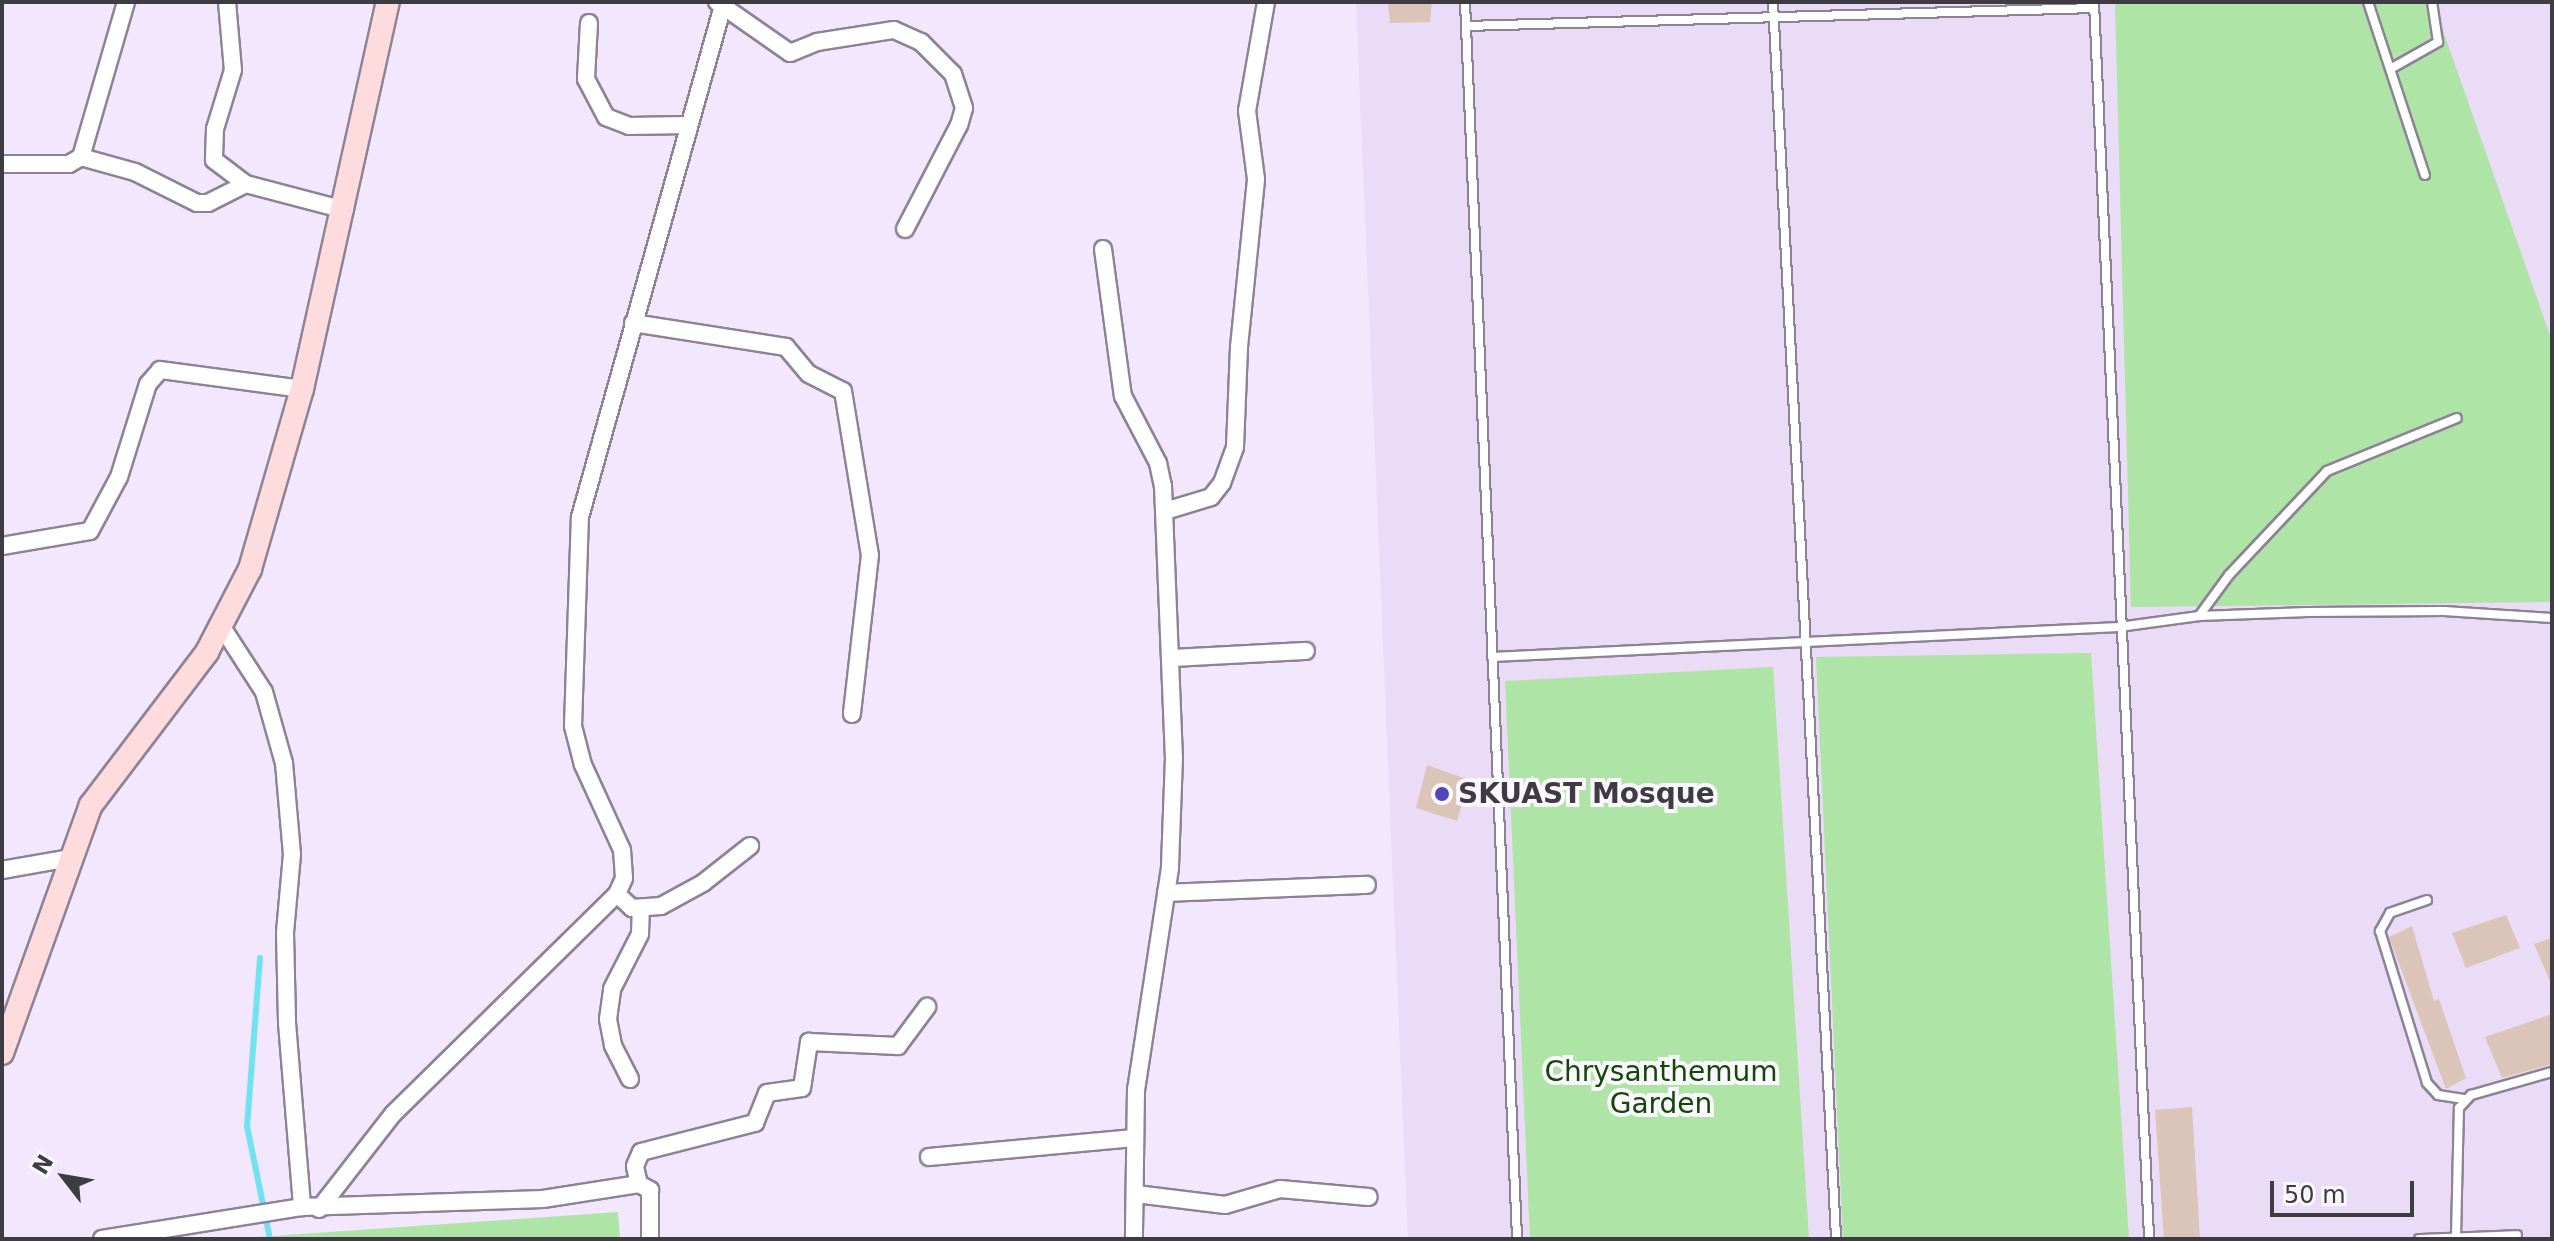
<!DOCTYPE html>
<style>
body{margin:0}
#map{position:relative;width:2554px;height:1241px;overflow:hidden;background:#f2e7fc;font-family:"DejaVu Sans",sans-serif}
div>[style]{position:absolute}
.built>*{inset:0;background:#eadbf6}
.green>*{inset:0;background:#aee4a5}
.stream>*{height:6px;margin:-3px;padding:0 3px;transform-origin:3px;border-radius:3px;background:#70e2f1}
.building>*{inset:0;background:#dac5b8}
.roads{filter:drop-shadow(2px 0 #8e8396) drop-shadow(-2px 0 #8e8396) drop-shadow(0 2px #8e8396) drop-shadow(0 -2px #8e8396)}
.lane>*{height:8px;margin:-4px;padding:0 4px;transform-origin:4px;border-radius:4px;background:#fff}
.street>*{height:16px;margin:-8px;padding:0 8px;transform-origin:8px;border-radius:8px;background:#fff}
.secondary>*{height:22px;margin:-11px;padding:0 11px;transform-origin:11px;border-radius:11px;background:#fedbdd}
.dots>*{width:22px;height:22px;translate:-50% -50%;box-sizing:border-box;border:4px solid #fbf9fd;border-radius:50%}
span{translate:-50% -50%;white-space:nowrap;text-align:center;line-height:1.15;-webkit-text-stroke:8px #fbf9fd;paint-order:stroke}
.poi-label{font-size:28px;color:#3f3b43;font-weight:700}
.left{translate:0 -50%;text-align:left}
.park-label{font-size:28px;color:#124909}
.frame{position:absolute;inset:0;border:4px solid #3f3b43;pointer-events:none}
.north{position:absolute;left:24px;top:1137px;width:80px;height:80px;-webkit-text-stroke:6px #fbf9fd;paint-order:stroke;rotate:301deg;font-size:22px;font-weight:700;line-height:32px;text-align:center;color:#3f3b43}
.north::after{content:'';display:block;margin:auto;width:28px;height:36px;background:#3f3b43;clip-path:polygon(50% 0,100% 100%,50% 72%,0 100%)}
.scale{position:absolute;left:2270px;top:1181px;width:144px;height:36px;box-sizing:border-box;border:4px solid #3f3b43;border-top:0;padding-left:10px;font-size:24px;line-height:28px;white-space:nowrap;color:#3f3b43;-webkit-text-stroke:6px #fbf9fd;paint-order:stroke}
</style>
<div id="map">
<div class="built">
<div style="clip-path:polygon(1356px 2px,2552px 2px,2552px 1239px,1408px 1239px)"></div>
</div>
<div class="green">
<div style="clip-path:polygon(2115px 2px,2433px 2px,2552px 341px,2552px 602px,2131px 607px)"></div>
<div style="clip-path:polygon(2091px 653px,2129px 1239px,1843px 1239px,1816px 657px)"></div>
<div style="clip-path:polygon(1773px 667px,1809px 1239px,1530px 1239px,1505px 681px)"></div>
<div style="clip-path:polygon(618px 1212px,620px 1239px,229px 1239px)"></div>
</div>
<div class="stream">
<div style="left:260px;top:958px;width:169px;rotate:94.4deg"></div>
<div style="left:247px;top:1126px;width:115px;rotate:78.5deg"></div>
</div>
<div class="building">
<div style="clip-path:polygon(1388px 2px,1432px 2px,1430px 22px,1390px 23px)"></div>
<div style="clip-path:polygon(1427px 765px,1469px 780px,1457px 821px,1416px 808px)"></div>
<div style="clip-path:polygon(2506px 915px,2520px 948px,2466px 968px,2452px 933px)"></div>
<div style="clip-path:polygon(2412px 926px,2434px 1001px,2439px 999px,2466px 1078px,2446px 1089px,2389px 937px)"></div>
<div style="clip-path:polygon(2552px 938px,2552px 986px,2534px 944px)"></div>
<div style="clip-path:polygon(2552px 1014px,2552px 1064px,2502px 1078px,2485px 1037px)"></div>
<div style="clip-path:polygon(2192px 1107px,2200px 1239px,2164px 1239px,2155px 1110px)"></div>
</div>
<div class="roads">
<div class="lane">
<div style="left:1465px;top:2px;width:1238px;rotate:87.59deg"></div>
<div style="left:1773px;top:2px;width:1239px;rotate:87.08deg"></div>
<div style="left:2094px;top:2px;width:1238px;rotate:87.45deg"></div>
<div style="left:2368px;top:2px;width:182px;rotate:71.8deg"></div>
<div style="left:1466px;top:26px;width:628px;rotate:-1.64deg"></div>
<div style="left:2392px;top:68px;width:53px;rotate:-29.5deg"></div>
<div style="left:2438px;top:42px;width:40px;rotate:-98.5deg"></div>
<div style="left:2199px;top:616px;width:51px;rotate:-53.8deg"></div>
<div style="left:2229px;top:575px;width:143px;rotate:-46.7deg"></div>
<div style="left:2327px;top:471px;width:140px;rotate:-22.2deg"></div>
<div style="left:1492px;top:657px;width:628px;rotate:-2.74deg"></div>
<div style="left:2119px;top:627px;width:81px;rotate:-7.8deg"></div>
<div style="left:2199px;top:616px;width:109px;rotate:-2.1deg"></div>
<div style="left:2308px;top:612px;width:136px;rotate:-0.4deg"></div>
<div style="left:2444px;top:611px;width:108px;rotate:3.7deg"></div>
<div style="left:2427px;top:900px;width:39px;rotate:161deg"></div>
<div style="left:2390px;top:913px;width:21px;rotate:119deg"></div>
<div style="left:2380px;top:931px;width:159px;rotate:72.8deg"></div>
<div style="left:2427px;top:1083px;width:16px;rotate:47deg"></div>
<div style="left:2438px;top:1095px;width:26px;rotate:9deg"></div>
<div style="left:2456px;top:1237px;width:129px;rotate:-88.7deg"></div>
<div style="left:2459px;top:1108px;width:18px;rotate:-47deg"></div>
<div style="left:2471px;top:1095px;width:84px;rotate:-15.9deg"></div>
<div style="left:2419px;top:1239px;width:98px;rotate:-2.3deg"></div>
</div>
<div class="street">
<div style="left:227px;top:2px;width:68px;rotate:85deg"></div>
<div style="left:233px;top:70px;width:62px;rotate:107deg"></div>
<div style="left:215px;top:129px;width:31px;rotate:92deg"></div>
<div style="left:214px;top:160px;width:40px;rotate:37deg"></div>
<div style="left:246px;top:184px;width:102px;rotate:14.7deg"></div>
<div style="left:717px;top:2px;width:89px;rotate:34.9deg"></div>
<div style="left:790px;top:53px;width:29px;rotate:-22deg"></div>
<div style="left:817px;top:42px;width:78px;rotate:-8.9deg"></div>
<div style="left:894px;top:30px;width:30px;rotate:24deg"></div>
<div style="left:921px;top:42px;width:45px;rotate:45deg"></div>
<div style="left:953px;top:74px;width:36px;rotate:72deg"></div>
<div style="left:964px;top:108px;width:18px;rotate:106deg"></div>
<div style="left:959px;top:125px;width:117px;rotate:117.4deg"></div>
<div style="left:589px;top:23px;width:56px;rotate:93.1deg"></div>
<div style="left:586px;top:79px;width:43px;rotate:62.2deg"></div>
<div style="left:606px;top:117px;width:25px;rotate:21deg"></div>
<div style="left:629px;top:126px;width:59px;rotate:-1deg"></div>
<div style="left:81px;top:157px;width:56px;rotate:15.5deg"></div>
<div style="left:135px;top:172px;width:69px;rotate:26.6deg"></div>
<div style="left:197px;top:203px;width:11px"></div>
<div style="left:208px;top:203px;width:42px;rotate:-26.6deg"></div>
<div style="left:2px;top:164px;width:67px"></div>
<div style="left:69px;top:164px;width:14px;rotate:-30deg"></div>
<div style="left:81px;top:157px;width:161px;rotate:-73.8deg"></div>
<div style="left:1103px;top:249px;width:148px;rotate:82.3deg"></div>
<div style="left:1123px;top:396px;width:76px;rotate:62.4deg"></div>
<div style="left:1158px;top:463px;width:24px;rotate:78deg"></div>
<div style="left:1163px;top:486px;width:271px;rotate:87.7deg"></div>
<div style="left:1174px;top:757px;width:111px;rotate:92.1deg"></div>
<div style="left:1170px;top:868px;width:224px;rotate:98.7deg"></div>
<div style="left:1136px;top:1089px;width:150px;rotate:90.8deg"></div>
<div style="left:633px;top:323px;width:155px;rotate:8.9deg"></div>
<div style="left:786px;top:347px;width:35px;rotate:50deg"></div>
<div style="left:809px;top:374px;width:38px;rotate:27deg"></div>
<div style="left:843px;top:391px;width:166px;rotate:80.7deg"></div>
<div style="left:870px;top:555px;width:160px;rotate:96.5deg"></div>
<div style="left:1165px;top:511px;width:48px;rotate:-16.9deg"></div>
<div style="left:1211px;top:497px;width:18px;rotate:-52deg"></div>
<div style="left:1222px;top:483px;width:38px;rotate:-70deg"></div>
<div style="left:1235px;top:447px;width:100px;rotate:-87.7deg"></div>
<div style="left:1239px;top:347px;width:169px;rotate:-84.2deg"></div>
<div style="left:1256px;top:179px;width:69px;rotate:-97.5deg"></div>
<div style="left:1247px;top:111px;width:111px;rotate:-80.1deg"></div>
<div style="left:2px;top:546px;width:89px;rotate:-9.7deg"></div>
<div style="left:90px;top:531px;width:61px;rotate:-61.8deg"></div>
<div style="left:119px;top:477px;width:97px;rotate:-72.7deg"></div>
<div style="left:148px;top:384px;width:18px;rotate:-49deg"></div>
<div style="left:160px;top:370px;width:143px;rotate:7.6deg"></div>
<div style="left:222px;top:627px;width:77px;rotate:57.1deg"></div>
<div style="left:264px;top:692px;width:74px;rotate:74.3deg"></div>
<div style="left:284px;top:763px;width:91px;rotate:85deg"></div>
<div style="left:292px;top:854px;width:79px;rotate:95.1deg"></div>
<div style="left:285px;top:933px;width:90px;rotate:88.7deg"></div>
<div style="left:287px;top:1023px;width:185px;rotate:85.3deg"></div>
<div style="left:1171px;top:658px;width:135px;rotate:-3deg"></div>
<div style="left:2px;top:870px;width:70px;rotate:-9.9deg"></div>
<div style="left:1166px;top:893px;width:201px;rotate:-2.3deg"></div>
<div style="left:617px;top:894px;width:21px;rotate:43deg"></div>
<div style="left:632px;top:908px;width:29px;rotate:-4deg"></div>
<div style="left:661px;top:906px;width:48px;rotate:-28.7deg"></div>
<div style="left:703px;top:883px;width:60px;rotate:-38.2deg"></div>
<div style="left:630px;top:1079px;width:38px;rotate:-117deg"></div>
<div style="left:613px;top:1045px;width:26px;rotate:-101deg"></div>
<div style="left:608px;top:1019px;width:30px;rotate:-82deg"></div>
<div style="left:612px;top:989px;width:62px;rotate:-63deg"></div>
<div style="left:640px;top:934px;width:24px;rotate:-88deg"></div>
<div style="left:929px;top:1157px;width:206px;rotate:-5.3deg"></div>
<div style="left:639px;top:1184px;width:18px;rotate:-103deg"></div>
<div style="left:635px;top:1166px;width:15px;rotate:-67deg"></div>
<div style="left:641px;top:1152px;width:118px;rotate:-14.3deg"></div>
<div style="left:755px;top:1123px;width:32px;rotate:-68deg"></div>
<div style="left:767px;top:1093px;width:35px;rotate:-8deg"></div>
<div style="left:802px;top:1088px;width:47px;rotate:-81.3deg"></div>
<div style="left:809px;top:1042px;width:89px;rotate:2.6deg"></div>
<div style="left:898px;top:1046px;width:49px;rotate:-53.4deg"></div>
<div style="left:1136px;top:1194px;width:90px;rotate:7deg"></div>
<div style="left:1225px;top:1205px;width:57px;rotate:-16.2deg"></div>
<div style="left:1280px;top:1189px;width:89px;rotate:5.1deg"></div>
<div style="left:319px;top:1209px;width:120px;rotate:-52.1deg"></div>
<div style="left:393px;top:1114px;width:314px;rotate:-44.5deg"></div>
<div style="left:617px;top:894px;width:17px;rotate:-66deg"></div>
<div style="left:624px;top:878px;width:28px;rotate:-94deg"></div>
<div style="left:622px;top:850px;width:94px;rotate:-114.6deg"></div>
<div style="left:583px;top:765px;width:40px;rotate:-104.4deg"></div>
<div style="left:573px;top:726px;width:209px;rotate:-88.1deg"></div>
<div style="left:580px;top:517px;width:535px;rotate:-74.38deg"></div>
<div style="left:102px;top:1239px;width:203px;rotate:-9.1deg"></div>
<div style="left:302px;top:1207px;width:241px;rotate:-1.9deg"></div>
<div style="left:543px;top:1199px;width:97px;rotate:-8.9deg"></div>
<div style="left:639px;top:1184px;width:13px;rotate:29deg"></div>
<div style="left:650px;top:1190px;width:49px;rotate:90deg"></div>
</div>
<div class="secondary">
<div style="left:2px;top:1053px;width:263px;rotate:-70.3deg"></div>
<div style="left:91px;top:805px;width:192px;rotate:-52.8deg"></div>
<div style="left:207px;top:652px;width:93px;rotate:-62.6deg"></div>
<div style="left:250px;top:569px;width:187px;rotate:-73.9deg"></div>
<div style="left:302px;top:389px;width:396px;rotate:-77.5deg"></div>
</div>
</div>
<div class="dots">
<div style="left:1442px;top:794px;background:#5045bc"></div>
</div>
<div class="poi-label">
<span class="left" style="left:1458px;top:794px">SKUAST Mosque</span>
</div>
<div class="park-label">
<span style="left:1661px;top:1088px">Chrysanthemum<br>Garden</span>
</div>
<div class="frame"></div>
<div class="north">N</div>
<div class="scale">50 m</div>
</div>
